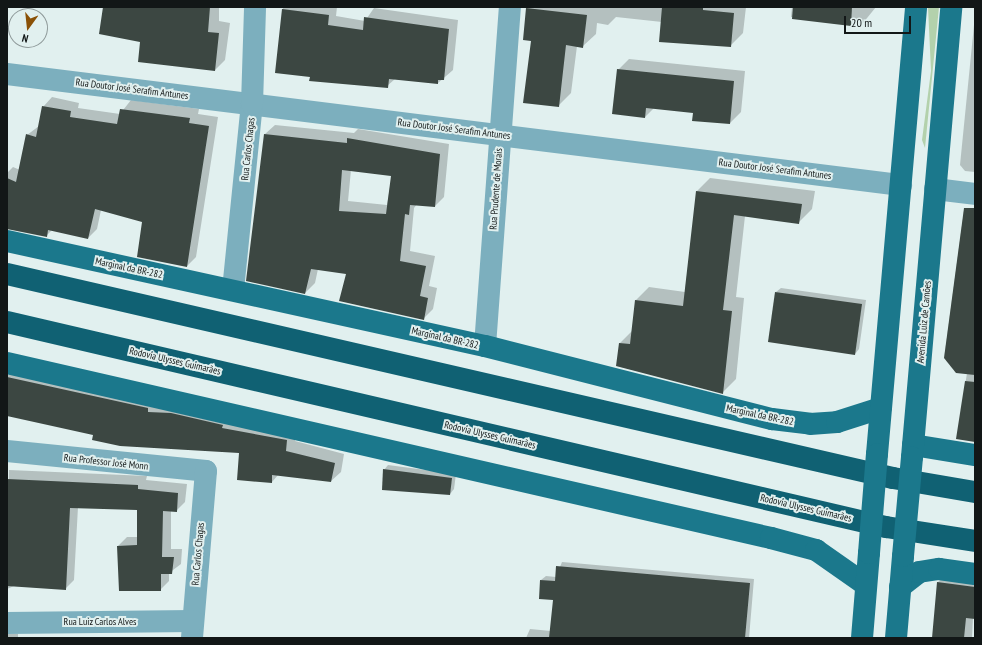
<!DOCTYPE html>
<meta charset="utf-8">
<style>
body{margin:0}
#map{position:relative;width:982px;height:645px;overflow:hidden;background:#e1f0ef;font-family:"PT Sans Narrow",sans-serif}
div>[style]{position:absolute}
.green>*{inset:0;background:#b3d1ac}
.shadow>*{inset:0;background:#0003}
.building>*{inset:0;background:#3c4742}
.minor>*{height:22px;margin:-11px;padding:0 11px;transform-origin:11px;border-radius:11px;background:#7cafbe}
.major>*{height:22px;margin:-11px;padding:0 11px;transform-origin:11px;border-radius:11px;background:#1b788c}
.highway>*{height:22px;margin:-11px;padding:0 11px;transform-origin:11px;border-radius:11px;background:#106173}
.major-bridge>*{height:22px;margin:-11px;padding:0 11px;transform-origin:11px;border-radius:11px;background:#1b788c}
span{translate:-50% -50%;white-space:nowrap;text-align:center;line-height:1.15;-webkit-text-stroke:4px #e1f0ef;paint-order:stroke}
.street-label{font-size:10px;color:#121717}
.frame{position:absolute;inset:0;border:8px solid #121717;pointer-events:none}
.north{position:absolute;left:8px;top:8px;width:40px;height:40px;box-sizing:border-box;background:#e1f0ef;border:1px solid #8e9999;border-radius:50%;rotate:195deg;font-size:11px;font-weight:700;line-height:16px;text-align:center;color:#121717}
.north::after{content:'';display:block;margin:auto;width:14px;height:18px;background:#8a5107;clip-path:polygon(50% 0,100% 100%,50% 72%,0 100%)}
.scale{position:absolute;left:844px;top:16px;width:67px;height:18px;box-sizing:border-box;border:2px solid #121717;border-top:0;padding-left:5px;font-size:12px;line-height:14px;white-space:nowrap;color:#121717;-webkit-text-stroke:3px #e1f0ef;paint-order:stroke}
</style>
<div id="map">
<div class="green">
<div style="clip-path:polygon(928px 7px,939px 7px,925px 148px,922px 140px,931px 71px)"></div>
</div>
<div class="shadow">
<div style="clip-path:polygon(104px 7px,219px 7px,219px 21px,230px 23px,225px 60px,215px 70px,142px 41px)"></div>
<div style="clip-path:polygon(283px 7px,337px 7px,336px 16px,365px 21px,374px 8px,458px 20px,453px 70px,438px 83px,395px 79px,387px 86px,277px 72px)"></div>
<div style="clip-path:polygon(527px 7px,746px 7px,743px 33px,730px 46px,662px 22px,616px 17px,608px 25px,597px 23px,596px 34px,583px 46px,577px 46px,571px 93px,558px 106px,532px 40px,524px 39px)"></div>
<div style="clip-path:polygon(792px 7px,876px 7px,863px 23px,791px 17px)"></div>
<div style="clip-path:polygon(975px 15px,975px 172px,965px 171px,960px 165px)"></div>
<div style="clip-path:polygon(629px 59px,745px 71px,741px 112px,730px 123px,694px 112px,654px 108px,645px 117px,618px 70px)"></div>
<div style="clip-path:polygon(52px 97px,79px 103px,78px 108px,120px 114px,131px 100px,199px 109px,198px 114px,218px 117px,196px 257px,187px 266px,143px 221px,101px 210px,97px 229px,88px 238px,52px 230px,46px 236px,7px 228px,7px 173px,13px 167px,20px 170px,27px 135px,39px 126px,43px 107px)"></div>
<div style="clip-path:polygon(evenodd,275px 125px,354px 133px,358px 129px,449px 144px,444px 197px,435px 206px,417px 204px,414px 208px,410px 251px,435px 256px,429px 286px,437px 288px,433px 309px,423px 319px,347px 273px,318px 269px,315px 283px,305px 293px,265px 134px,275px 125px,351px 170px,392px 175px,387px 205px,348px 201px,351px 170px)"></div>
<div style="clip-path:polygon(710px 178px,815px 191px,812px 209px,799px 222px,745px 216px,736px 297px,744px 298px,736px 379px,723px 392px,617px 366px,620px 343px,632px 331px,636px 300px,649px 287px,685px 292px,697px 191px)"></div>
<div style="clip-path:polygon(975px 209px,975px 441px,957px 438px,967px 373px)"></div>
<div style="clip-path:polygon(781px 288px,866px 300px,859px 349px,855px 354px,776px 292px)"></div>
<div style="clip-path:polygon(16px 367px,297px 431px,295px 441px,344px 454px,341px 472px,331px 481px,278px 475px,272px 482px,240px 452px,94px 434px,7px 415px,7px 376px)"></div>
<div style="clip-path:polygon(388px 465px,456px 474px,454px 489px,450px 494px,384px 470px)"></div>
<div style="clip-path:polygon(9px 470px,147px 476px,146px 480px,187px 484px,185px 502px,176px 511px,171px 511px,171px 549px,182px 549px,181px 564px,169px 573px,169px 581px,160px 590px,118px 546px,127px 537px,138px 537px,138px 509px,78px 507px,74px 580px,65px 589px,14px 586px,7px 589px)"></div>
<div style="clip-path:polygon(562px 562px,754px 579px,749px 638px,526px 638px,530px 629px,551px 631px,554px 599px,541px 580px,546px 576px,556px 577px)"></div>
<div style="clip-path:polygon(948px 573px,975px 577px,972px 638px,933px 638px,938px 582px)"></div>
<div style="clip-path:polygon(7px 634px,18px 634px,18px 638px,7px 638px)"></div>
</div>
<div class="building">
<div style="clip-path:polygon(103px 7px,210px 7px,208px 32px,219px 33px,215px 71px,138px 62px,140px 42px,99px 34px)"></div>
<div style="clip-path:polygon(662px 7px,703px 7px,703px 10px,734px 13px,731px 47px,659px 42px)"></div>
<div style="clip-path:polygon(793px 7px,852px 7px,851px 26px,792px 19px)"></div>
<div style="clip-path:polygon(526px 8px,587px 15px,583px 48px,566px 45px,559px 107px,523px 103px,531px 41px,523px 40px)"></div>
<div style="clip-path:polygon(282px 9px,329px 15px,328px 25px,363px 30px,364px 17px,449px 29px,444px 80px,438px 80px,438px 84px,389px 79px,388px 88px,309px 81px,310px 77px,275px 73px)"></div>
<div style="clip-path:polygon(617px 69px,734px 81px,730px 124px,692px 121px,693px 113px,646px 108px,645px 118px,612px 114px)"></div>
<div style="clip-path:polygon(42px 106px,71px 111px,70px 117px,117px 124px,120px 109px,190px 118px,189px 123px,209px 126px,187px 267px,137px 257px,142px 222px,95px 209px,88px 239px,48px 230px,47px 237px,7px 229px,7px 178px,16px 182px,26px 134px,36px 137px)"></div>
<div style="clip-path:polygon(evenodd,264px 134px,347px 143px,347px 138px,440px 154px,435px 207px,410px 205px,409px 215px,405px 214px,400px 261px,426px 266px,420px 296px,428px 298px,424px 320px,339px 301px,346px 274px,311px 269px,305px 294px,246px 281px,264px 134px,342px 170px,391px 176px,386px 214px,339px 211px,342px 170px)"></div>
<div style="clip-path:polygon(696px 191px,802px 204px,799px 224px,734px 215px,723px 310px,732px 311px,723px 394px,616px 366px,619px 343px,630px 344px,635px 300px,683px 306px)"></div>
<div style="clip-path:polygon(964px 208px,975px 208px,975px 375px,956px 373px,944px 358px)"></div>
<div style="clip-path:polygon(775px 292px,862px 304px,855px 355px,768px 342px)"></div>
<div style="clip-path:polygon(7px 377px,148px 408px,148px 412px,171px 413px,223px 425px,222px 428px,287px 440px,286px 451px,335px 463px,331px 482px,272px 475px,272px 483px,237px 480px,239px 453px,120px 446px,92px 440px,93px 435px,7px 416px)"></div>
<div style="clip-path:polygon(965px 381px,975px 382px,975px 442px,956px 439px)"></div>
<div style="clip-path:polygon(383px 469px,452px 478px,450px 495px,382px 490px)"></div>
<div style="clip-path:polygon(7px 479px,138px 485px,138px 489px,178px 493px,177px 512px,163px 511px,162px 557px,174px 557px,172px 574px,161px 574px,161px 591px,119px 591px,117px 546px,137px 545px,137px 510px,70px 508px,66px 590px,7px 586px)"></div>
<div style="clip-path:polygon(556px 566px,750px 583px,745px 638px,549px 638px,553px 600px,539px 599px,540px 580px,555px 581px)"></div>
<div style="clip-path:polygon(937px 582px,975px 587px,975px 619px,966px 618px,964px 638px,932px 638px)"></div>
</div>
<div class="minor">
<div style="left:7px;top:74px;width:901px;rotate:7.08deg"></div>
<div style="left:935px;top:189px;width:40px;rotate:7.1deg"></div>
<div style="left:233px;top:290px;width:187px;rotate:-84.2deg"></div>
<div style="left:252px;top:104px;width:97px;rotate:-88.2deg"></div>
<div style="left:485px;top:346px;width:340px;rotate:-85.8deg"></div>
<div style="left:7px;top:451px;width:200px;rotate:5.7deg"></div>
<div style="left:206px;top:471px;width:168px;rotate:94.8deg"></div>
<div style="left:7px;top:623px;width:186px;rotate:-0.6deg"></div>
</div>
<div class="major">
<div style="left:7px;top:241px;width:489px;rotate:12.4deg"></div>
<div style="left:485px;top:346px;width:296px;rotate:14.3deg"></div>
<div style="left:772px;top:419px;width:38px;rotate:7deg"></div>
<div style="left:810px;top:424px;width:27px;rotate:-4deg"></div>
<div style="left:837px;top:422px;width:46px;rotate:-17.7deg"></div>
<div style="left:7px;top:363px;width:784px;rotate:12.9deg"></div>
<div style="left:771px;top:538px;width:47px;rotate:14.9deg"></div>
<div style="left:816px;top:550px;width:61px;rotate:35deg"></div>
<div style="left:913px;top:445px;width:63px;rotate:9.2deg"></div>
<div style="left:877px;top:454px;width:449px;rotate:-85deg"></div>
<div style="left:912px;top:457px;width:452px;rotate:-85deg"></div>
<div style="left:900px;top:587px;width:24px;rotate:-38deg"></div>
<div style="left:919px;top:572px;width:20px;rotate:-9deg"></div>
<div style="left:939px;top:569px;width:36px;rotate:8deg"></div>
<div style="left:862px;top:638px;width:85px;rotate:-85.3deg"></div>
<div style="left:896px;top:638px;width:82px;rotate:-85.1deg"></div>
</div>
<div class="highway">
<div style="left:7px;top:274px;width:909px;rotate:12.97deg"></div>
<div style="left:893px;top:478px;width:83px;rotate:9.7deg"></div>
<div style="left:7px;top:322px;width:903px;rotate:13.13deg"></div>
<div style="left:886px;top:527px;width:90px;rotate:8.9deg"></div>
</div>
<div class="major-bridge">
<div style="left:869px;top:553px;width:99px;rotate:-85.4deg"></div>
<div style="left:903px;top:556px;width:99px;rotate:-84.8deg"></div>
</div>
<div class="street-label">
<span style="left:132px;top:89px;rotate:7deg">Rua Doutor José Serafim Antunes</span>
<span style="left:454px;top:129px;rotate:7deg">Rua Doutor José Serafim Antunes</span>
<span style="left:248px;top:149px;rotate:-84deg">Rua Carlos Chagas</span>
<span style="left:775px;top:169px;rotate:7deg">Rua Doutor José Serafim Antunes</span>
<span style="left:496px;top:189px;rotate:-86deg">Rua Prudente de Morais</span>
<span style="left:129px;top:268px;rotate:12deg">Marginal da BR-282</span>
<span style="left:924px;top:322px;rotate:-85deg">Avenida Luiz de Camões</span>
<span style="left:445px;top:338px;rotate:13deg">Marginal da BR-282</span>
<span style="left:175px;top:361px;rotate:13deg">Rodovia Ulysses Guimarães</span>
<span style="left:760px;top:415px;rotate:12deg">Marginal da BR-282</span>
<span style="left:490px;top:435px;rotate:13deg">Rodovia Ulysses Guimarães</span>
<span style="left:106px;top:462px;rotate:6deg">Rua Professor José Monn</span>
<span style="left:806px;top:508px;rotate:13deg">Rodovia Ulysses Guimarães</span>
<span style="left:198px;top:554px;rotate:-85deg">Rua Carlos Chagas</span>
<span style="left:100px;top:622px">Rua Luiz Carlos Alves</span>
</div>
<div class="frame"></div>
<div class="north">N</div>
<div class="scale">20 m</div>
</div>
